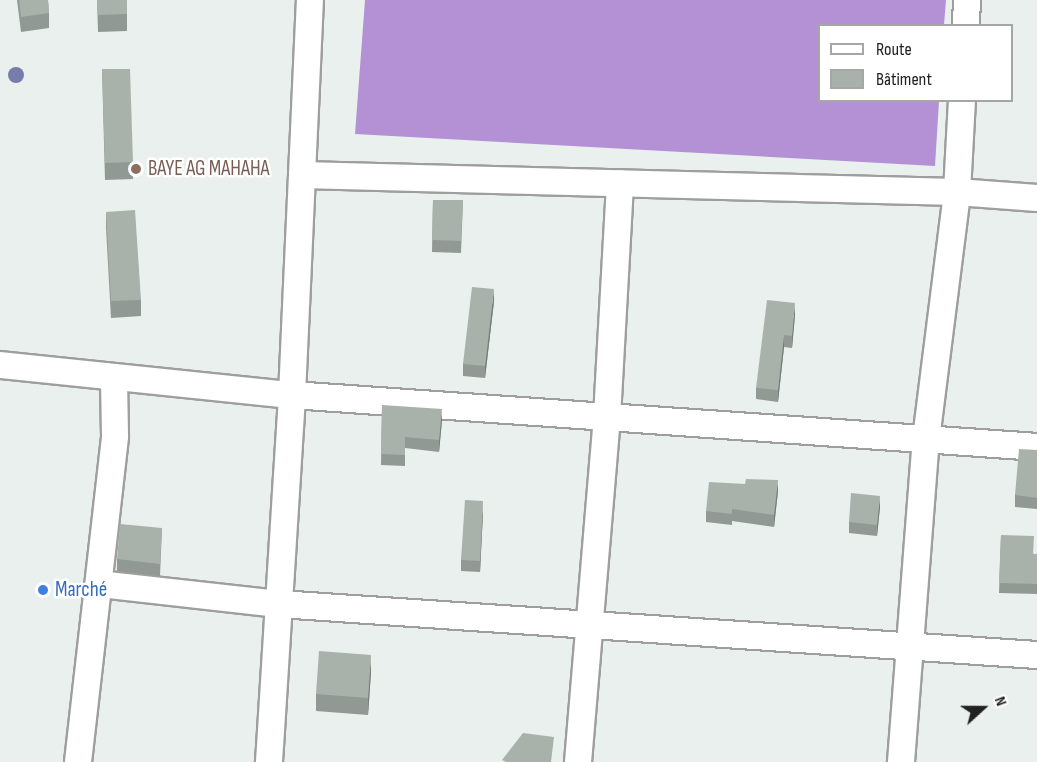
<!DOCTYPE html>
<meta charset="utf-8">
<style>
body{margin:0}
#map{position:relative;width:1037px;height:762px;overflow:hidden;background:#e9f0ed;font-family:"Sofia Sans Condensed",sans-serif}
div>[style]{position:absolute}
.pitch>*{inset:0;background:#b391d4}
.roads{filter:drop-shadow(2px 0 #9e9e9e) drop-shadow(-2px 0 #9e9e9e) drop-shadow(0 2px #9e9e9e) drop-shadow(0 -2px #9e9e9e)}
.street>*{height:26px;margin:-13px;padding:0 13px;transform-origin:13px;border-radius:13px;background:#fff}
.trees>*{width:16px;height:16px;margin:-8px;border-radius:50%;background:#787caa}
.wall>*{inset:0;background:#909993}
.shaded-wall>*{inset:0;background:#767d78}
.building>*{inset:0;background:#a8b2ab}
.dots>*{width:16px;height:16px;translate:-50% -50%;box-sizing:border-box;border:3px solid #fff;border-radius:50%}
span{translate:-50% -50%;white-space:nowrap;text-align:center;line-height:1.15;-webkit-text-stroke:5px #fff;paint-order:stroke}
.education-label{font-size:21px;color:#785e54}
.left{translate:0 -50%;text-align:left}
.shop-label{font-size:21px;color:#366cbe}
.legend{position:absolute;left:818px;top:24px;width:195px;height:78px;box-sizing:border-box;background:#fff;border:2px solid #a6a6a6;margin:0;padding:8px 10px;list-style:none;font-size:18px;color:#212121}
.legend li{display:flex;align-items:center;gap:12px;height:30px}
.legend b{width:30px;border:2px solid #a6a6a6}
.north{position:absolute;left:953px;top:678px;width:60px;height:60px;-webkit-text-stroke:4px #fff;paint-order:stroke;rotate:69deg;font-size:16px;font-weight:700;line-height:24px;text-align:center;color:#212121}
.north::after{content:'';display:block;margin:auto;width:21px;height:27px;background:#212121;clip-path:polygon(50% 0,100% 100%,50% 72%,0 100%)}
</style>
<div id="map">
<div class="pitch">
<div style="clip-path:polygon(365px 0,946px 0,944px 25px,820px 26px,820px 100px,939px 101px,935px 166px,355px 134px)"></div>
</div>
<div class="roads">
<div class="street">
<div style="left:966px;top:26px;width:26px;rotate:-88deg"></div>
<div style="left:302px;top:175px;width:655px;rotate:1.49deg"></div>
<div style="left:957px;top:192px;width:80px;rotate:4.3deg"></div>
<div style="left:0;top:365px;width:294px;rotate:5.9deg"></div>
<div style="left:292px;top:395px;width:747px;rotate:3.99deg"></div>
<div style="left:100px;top:584px;width:180px;rotate:6.4deg"></div>
<div style="left:279px;top:604px;width:760px;rotate:3.85deg"></div>
<div style="left:78px;top:762px;width:328px;rotate:-83.5deg"></div>
<div style="left:115px;top:436px;width:59px;rotate:-91deg"></div>
<div style="left:269px;top:762px;width:368px;rotate:-86.4deg"></div>
<div style="left:292px;top:395px;width:395px;rotate:-87.4deg"></div>
<div style="left:578px;top:762px;width:346px;rotate:-85.2deg"></div>
<div style="left:607px;top:417px;width:234px;rotate:-86.8deg"></div>
<div style="left:901px;top:762px;width:324px;rotate:-85.6deg"></div>
<div style="left:926px;top:439px;width:249px;rotate:-82.8deg"></div>
<div style="left:957px;top:192px;width:92px;rotate:-86.9deg"></div>
</div>
</div>
<div class="trees">
<div style="left:16px;top:75px"></div>
</div>
<div class="wall">
<div style="clip-path:polygon(17px 0,48px 0,49px 13px,49px 28px,21px 32px)"></div>
<div style="clip-path:polygon(97px 0,127px 0,127px 31px,98px 32px)"></div>
<div style="clip-path:polygon(102px 69px,133px 162px,133px 179px,105px 180px)"></div>
<div style="clip-path:polygon(433px 200px,463px 200px,461px 253px,432px 252px)"></div>
<div style="clip-path:polygon(106px 212px,141px 300px,141px 316px,111px 318px,106px 228px)"></div>
<div style="clip-path:polygon(494px 301px,485px 378px,463px 376px,463px 364px)"></div>
<div style="clip-path:polygon(795px 315px,792px 348px,784px 347px,778px 402px,756px 399px,756px 388px)"></div>
<div style="clip-path:polygon(382px 405px,442px 420px,439px 452px,405px 448px,405px 466px,381px 465px)"></div>
<div style="clip-path:polygon(1037px 450px,1037px 509px,1015px 507px,1015px 495px)"></div>
<div style="clip-path:polygon(745px 484px,778px 491px,774px 527px,732px 521px,732px 525px,706px 522px,706px 511px)"></div>
<div style="clip-path:polygon(880px 507px,877px 536px,849px 533px,849px 522px)"></div>
<div style="clip-path:polygon(483px 512px,480px 572px,461px 571px,461px 560px)"></div>
<div style="clip-path:polygon(162px 528px,160px 576px,117px 571px,117px 559px)"></div>
<div style="clip-path:polygon(1001px 535px,1034px 554px,1037px 554px,1037px 594px,999px 593px)"></div>
<div style="clip-path:polygon(371px 672px,368px 715px,316px 711px,316px 694px)"></div>
</div>
<div class="shaded-wall">
<div style="clip-path:polygon(494px 289px,494px 301px,485px 378px,485px 366px)"></div>
<div style="clip-path:polygon(795px 303px,795px 315px,792px 348px,792px 336px)"></div>
<div style="clip-path:polygon(784px 335px,784px 347px,778px 402px,778px 390px)"></div>
<div style="clip-path:polygon(442px 409px,442px 420px,439px 452px,439px 440px)"></div>
<div style="clip-path:polygon(778px 480px,778px 491px,774px 527px,774px 515px)"></div>
<div style="clip-path:polygon(880px 496px,880px 507px,877px 536px,877px 525px)"></div>
<div style="clip-path:polygon(483px 501px,483px 512px,480px 572px,480px 561px)"></div>
<div style="clip-path:polygon(371px 655px,371px 672px,368px 715px,368px 698px)"></div>
</div>
<div class="building">
<div style="clip-path:polygon(19px 0,48px 0,49px 13px,21px 17px)"></div>
<div style="clip-path:polygon(97px 0,127px 0,127px 14px,98px 15px)"></div>
<div style="clip-path:polygon(102px 69px,130px 69px,133px 162px,105px 163px)"></div>
<div style="clip-path:polygon(433px 200px,463px 200px,461px 241px,432px 240px)"></div>
<div style="clip-path:polygon(135px 210px,141px 300px,111px 301px,106px 212px)"></div>
<div style="clip-path:polygon(472px 287px,494px 289px,485px 366px,463px 364px)"></div>
<div style="clip-path:polygon(767px 300px,795px 303px,792px 336px,784px 335px,778px 390px,756px 388px)"></div>
<div style="clip-path:polygon(382px 405px,442px 409px,439px 440px,405px 437px,405px 455px,381px 454px)"></div>
<div style="clip-path:polygon(1019px 449px,1037px 450px,1037px 498px,1015px 495px)"></div>
<div style="clip-path:polygon(746px 479px,778px 480px,774px 515px,732px 509px,732px 514px,706px 511px,709px 482px,745px 484px)"></div>
<div style="clip-path:polygon(851px 493px,880px 496px,877px 525px,849px 522px)"></div>
<div style="clip-path:polygon(465px 500px,483px 501px,480px 561px,461px 560px)"></div>
<div style="clip-path:polygon(120px 524px,162px 528px,160px 564px,117px 559px)"></div>
<div style="clip-path:polygon(1001px 535px,1034px 536px,1033px 554px,1037px 554px,1037px 584px,999px 583px)"></div>
<div style="clip-path:polygon(319px 651px,371px 655px,368px 698px,316px 694px)"></div>
<div style="clip-path:polygon(523px 733px,554px 737px,551px 762px,506px 762px,502px 760px)"></div>
</div>
<div class="dots">
<div style="left:136px;top:169px;background:#8d6e63"></div>
<div style="left:43px;top:590px;background:#3f7fe0"></div>
</div>
<div class="education-label">
<span class="left" style="left:148px;top:169px">BAYE AG MAHAHA</span>
</div>
<div class="shop-label">
<span class="left" style="left:55px;top:590px">Marché</span>
</div>
<ul class="legend">
<li><b style="height:8px;background:#fff"></b>Route</li>
<li><b style="height:16px;background:#a8b2ab"></b>Bâtiment</li>
</ul>
<div class="north">N</div>
</div>
